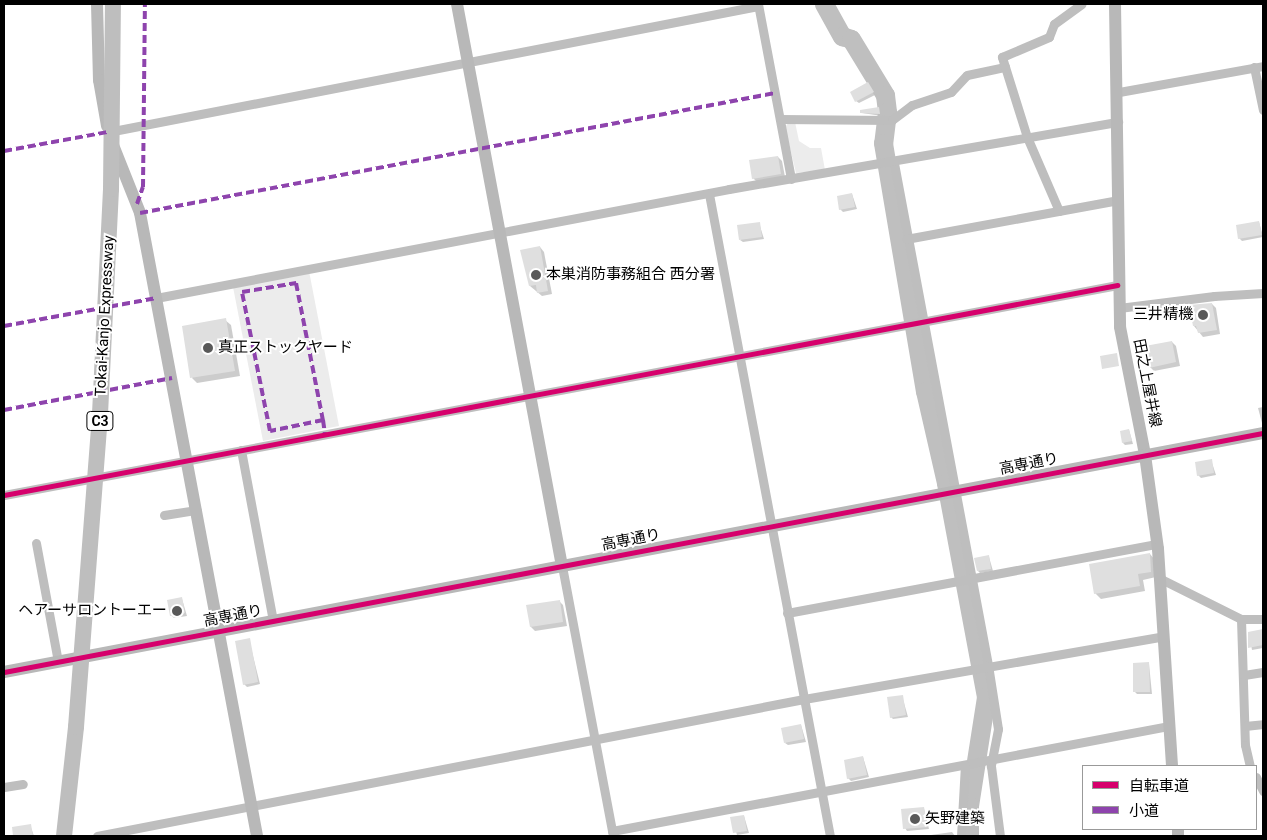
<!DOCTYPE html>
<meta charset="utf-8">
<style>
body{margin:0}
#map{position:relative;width:1267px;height:840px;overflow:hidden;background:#fff;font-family:Roboto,"Noto Sans JP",sans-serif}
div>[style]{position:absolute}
.green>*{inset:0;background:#ececec}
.shadow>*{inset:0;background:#0003}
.river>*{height:19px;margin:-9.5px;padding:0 9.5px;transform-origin:9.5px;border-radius:9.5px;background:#bfbfbf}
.building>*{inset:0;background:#dfdfdf}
.street>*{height:9px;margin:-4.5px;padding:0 4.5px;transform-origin:4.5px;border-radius:4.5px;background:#bebebe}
.secondary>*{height:12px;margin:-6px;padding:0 6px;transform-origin:6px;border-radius:6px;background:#b8b8b8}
.highway>*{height:16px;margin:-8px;padding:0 8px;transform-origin:8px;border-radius:8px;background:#bebebe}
.quiet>*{height:4px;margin-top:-2px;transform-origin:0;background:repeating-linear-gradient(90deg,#8e44ad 0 8px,transparent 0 12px)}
.cycleway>*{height:5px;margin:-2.5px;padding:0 2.5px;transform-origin:2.5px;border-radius:2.5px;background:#d6006c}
.dots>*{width:14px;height:14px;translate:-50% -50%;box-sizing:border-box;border:2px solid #fff;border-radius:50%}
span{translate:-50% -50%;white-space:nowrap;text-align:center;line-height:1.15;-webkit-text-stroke:4px #fff;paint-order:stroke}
.shield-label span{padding:1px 4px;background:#fff;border:1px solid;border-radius:4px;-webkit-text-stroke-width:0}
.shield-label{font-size:14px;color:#000;font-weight:700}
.poi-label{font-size:15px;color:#000}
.left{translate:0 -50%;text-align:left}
.right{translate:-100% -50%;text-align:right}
.street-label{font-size:15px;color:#000}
.frame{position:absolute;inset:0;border:5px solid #000;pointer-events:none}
.legend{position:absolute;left:1082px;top:765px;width:175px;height:65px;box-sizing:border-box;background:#fff;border:1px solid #999;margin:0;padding:6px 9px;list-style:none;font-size:15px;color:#000}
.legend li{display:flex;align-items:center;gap:10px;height:25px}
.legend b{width:25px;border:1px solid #999}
</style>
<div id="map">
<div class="green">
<div style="clip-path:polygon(790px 121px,795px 122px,799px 141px,810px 148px,821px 148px,825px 170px,796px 173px,785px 127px)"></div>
<div style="clip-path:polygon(309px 271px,339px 426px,263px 441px,233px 287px)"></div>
</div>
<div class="shadow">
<div style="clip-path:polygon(868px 83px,875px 95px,859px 103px,856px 101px)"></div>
<div style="clip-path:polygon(879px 108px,882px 116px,862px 113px)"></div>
<div style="clip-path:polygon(778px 157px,782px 161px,785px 177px,757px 182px,753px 178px)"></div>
<div style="clip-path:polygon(852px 194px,857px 209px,843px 212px,840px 209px)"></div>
<div style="clip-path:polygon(1259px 222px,1263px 237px,1242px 241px,1239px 238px)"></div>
<div style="clip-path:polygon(759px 223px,764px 239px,743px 242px,740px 240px)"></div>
<div style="clip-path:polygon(540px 247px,544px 252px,552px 294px,542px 296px,530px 286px)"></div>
<div style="clip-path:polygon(1212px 304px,1216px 308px,1220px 334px,1203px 337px,1194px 326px)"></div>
<div style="clip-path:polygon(225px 320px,231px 325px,240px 376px,197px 383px,192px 378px)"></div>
<div style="clip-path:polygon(1172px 342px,1176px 346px,1180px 366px,1154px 371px,1150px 367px)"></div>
<div style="clip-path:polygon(1263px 407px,1263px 423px,1262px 423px,1258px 408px)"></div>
<div style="clip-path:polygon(1129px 430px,1133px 444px,1125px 445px,1123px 443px)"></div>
<div style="clip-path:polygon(1211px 460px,1216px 475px,1201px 478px,1198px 475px)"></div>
<div style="clip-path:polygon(1150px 554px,1155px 560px,1156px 577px,1143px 580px,1145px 591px,1101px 599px,1095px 593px)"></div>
<div style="clip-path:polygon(989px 557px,993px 571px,980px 573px,978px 571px)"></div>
<div style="clip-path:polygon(182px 599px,187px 616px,174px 618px,171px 615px)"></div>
<div style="clip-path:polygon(559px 601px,563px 605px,567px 626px,535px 631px,531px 627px,528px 606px)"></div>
<div style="clip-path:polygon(1263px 630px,1263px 648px,1252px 650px,1249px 633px)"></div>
<div style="clip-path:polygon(249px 640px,260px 684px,247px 687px,244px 684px)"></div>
<div style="clip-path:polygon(1149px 664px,1152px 694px,1137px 694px,1134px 691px)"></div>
<div style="clip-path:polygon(902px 696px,908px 717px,893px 719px,891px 717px)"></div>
<div style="clip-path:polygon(801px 725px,806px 742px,788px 745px,785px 743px)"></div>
<div style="clip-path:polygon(863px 757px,869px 777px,851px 781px,848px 778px)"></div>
<div style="clip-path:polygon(924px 809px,929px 829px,907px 831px,905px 828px)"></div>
<div style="clip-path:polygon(744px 816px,749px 833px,737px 835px,732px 818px)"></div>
<div style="clip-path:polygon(30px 825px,34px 836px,15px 836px,13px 828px)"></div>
<div style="clip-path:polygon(952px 832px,955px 836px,931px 836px,931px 835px)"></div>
</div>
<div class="river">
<div style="left:824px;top:4px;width:37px;rotate:61deg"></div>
<div style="left:842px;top:36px;width:9px;rotate:18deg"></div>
<div style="left:851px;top:39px;width:66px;rotate:58.7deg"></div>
<div style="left:885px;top:95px;width:17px;rotate:83deg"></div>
<div style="left:887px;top:112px;width:31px;rotate:97deg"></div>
<div style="left:883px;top:143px;width:252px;rotate:80.4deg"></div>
<div style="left:925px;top:391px;width:94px;rotate:77.1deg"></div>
<div style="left:946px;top:483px;width:218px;rotate:79.4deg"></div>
<div style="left:986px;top:697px;width:109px;rotate:98.9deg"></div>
<div style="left:969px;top:805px;width:31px;rotate:90deg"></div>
</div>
<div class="building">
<div style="clip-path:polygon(868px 82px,874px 92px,855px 102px,850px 92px)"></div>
<div style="clip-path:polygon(879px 107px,880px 114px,860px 113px,860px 110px)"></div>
<div style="clip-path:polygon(778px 156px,781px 174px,752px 179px,749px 160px)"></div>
<div style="clip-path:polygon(852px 193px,855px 207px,839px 210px,837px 196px)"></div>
<div style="clip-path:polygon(1259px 221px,1262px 235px,1238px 239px,1236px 225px)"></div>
<div style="clip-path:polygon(760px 222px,762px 237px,739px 240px,737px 225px)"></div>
<div style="clip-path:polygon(540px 246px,548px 291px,537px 293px,536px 285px,529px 286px,520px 250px)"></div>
<div style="clip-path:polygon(1212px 303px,1217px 330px,1198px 333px,1196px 326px,1193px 326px,1189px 305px)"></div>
<div style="clip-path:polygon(226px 318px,235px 371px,190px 378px,182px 326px)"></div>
<div style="clip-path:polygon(1172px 341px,1176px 362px,1149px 368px,1145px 346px)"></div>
<div style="clip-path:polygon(1117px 353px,1119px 366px,1102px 369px,1100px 356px)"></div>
<div style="clip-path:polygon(1129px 429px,1132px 441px,1122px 443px,1120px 431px)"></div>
<div style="clip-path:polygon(1212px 459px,1214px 473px,1197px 476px,1195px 462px)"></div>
<div style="clip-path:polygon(1150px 553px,1151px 572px,1138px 574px,1140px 586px,1094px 594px,1089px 564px)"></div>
<div style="clip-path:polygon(989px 555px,991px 569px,977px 571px,974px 558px)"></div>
<div style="clip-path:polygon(182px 597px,185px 613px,170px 616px,167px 600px)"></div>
<div style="clip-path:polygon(560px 600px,563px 622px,530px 627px,526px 605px)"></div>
<div style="clip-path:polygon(1263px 629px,1263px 645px,1248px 648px,1248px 632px)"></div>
<div style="clip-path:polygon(250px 638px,258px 682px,243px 685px,235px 641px)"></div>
<div style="clip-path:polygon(1149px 662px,1150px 692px,1133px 692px,1133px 663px)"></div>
<div style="clip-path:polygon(903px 695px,906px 715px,890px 718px,887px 697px)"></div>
<div style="clip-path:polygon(801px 724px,804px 739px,784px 743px,781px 728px)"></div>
<div style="clip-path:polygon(863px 756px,867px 775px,847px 779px,844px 760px)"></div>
<div style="clip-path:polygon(924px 807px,928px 827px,903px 829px,901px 809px)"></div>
<div style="clip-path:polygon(744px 815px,747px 831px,733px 833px,730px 817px)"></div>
<div style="clip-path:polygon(31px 824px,33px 836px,13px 836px,12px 827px)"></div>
</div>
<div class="street">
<div style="left:758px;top:4px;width:178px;rotate:79.3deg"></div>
<div style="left:1254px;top:67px;width:44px;rotate:78.2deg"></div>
<div style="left:1119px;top:92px;width:146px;rotate:-10.2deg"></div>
<div style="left:780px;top:119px;width:112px;rotate:0.5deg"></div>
<div style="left:892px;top:120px;width:25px;rotate:-37deg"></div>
<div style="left:912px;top:105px;width:41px;rotate:-18.4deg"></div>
<div style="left:951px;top:92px;width:23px;rotate:-47deg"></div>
<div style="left:967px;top:75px;width:39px;rotate:-12deg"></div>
<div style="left:108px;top:132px;width:662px;rotate:-10.97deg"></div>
<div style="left:894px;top:163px;width:511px;rotate:79.39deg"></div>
<div style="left:988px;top:665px;width:65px;rotate:81.1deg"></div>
<div style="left:998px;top:729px;width:38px;rotate:101deg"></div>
<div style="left:991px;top:766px;width:71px;rotate:82.7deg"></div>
<div style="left:709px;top:194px;width:653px;rotate:79.33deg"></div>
<div style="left:1059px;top:211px;width:81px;rotate:-113.4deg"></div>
<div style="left:1027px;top:137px;width:84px;rotate:-107.4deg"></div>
<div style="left:1002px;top:57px;width:51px;rotate:-23.1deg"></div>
<div style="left:1049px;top:37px;width:14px;rotate:-69deg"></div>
<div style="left:1054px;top:24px;width:34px;rotate:-36deg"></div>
<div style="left:906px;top:239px;width:216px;rotate:-10.4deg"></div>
<div style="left:156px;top:298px;width:583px;rotate:-10.77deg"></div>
<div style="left:729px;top:189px;width:395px;rotate:-9.8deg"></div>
<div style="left:1119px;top:308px;width:96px;rotate:-7.2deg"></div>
<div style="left:1214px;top:296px;width:49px;rotate:-3.5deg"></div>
<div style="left:241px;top:450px;width:174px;rotate:79.4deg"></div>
<div style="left:4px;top:495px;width:1133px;rotate:-10.68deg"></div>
<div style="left:164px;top:515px;width:33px;rotate:-9deg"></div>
<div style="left:36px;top:543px;width:121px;rotate:79.5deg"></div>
<div style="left:562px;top:566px;width:275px;rotate:79.3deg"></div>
<div style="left:1161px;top:579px;width:89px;rotate:26.6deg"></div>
<div style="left:1241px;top:619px;width:22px"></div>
<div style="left:787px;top:613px;width:376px;rotate:-10.6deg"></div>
<div style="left:1241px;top:619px;width:126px;rotate:88.2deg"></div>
<div style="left:1245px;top:745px;width:22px;rotate:77deg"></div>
<div style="left:1244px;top:675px;width:19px;rotate:-9deg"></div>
<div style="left:1245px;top:726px;width:18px;rotate:-6deg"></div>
<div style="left:1256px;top:777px;width:16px;rotate:63deg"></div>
<div style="left:4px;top:787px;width:19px;rotate:-9deg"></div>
<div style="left:612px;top:831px;width:567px;rotate:-10.68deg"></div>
<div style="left:97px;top:836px;width:720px;rotate:-10.97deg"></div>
<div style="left:804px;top:699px;width:365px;rotate:-9.9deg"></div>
<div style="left:961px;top:836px;width:71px;rotate:-86.8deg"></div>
</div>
<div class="secondary">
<div style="left:97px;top:4px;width:76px;rotate:88.5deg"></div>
<div style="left:99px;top:80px;width:47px;rotate:80.1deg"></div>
<div style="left:457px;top:4px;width:572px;rotate:79.42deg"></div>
<div style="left:1115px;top:4px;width:323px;rotate:89.1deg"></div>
<div style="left:1120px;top:327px;width:130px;rotate:78.9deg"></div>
<div style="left:1145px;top:455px;width:95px;rotate:82.1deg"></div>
<div style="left:1158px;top:549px;width:217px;rotate:86.3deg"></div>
<div style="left:113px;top:145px;width:73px;rotate:68.3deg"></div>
<div style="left:140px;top:213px;width:634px;rotate:79.36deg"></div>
<div style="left:4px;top:672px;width:1281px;rotate:-10.75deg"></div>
<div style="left:1178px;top:829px;width:7px;rotate:90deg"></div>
</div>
<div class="highway">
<div style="left:64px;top:836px;width:110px;rotate:-83.7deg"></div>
<div style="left:76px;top:727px;width:314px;rotate:-85.6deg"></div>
<div style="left:100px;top:414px;width:225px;rotate:-87.2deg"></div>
<div style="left:111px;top:189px;width:185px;rotate:-89.4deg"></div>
</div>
<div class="quiet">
<div style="left:4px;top:151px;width:106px;rotate:-10.4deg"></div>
<div style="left:137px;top:204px;width:18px;rotate:-71deg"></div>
<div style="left:143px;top:187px;width:183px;rotate:-89.4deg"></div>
<div style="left:140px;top:213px;width:646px;rotate:-10.7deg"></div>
<div style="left:4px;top:326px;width:155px;rotate:-10.4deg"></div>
<div style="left:4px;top:410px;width:171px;rotate:-10.8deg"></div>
<div style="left:323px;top:420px;width:54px;rotate:168.3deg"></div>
<div style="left:270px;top:431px;width:142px;rotate:-101.4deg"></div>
<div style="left:242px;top:292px;width:55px;rotate:-9.5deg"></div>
<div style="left:296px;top:283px;width:140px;rotate:78.9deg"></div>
<div style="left:323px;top:420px;width:14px;rotate:82deg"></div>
</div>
<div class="cycleway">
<div style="left:4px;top:495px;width:1133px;rotate:-10.68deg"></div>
<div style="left:4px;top:672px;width:1281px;rotate:-10.75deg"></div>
</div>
<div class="dots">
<div style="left:536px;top:275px;background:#595959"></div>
<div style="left:1203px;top:315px;background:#595959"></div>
<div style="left:208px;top:348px;background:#595959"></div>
<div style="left:177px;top:611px;background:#595959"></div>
<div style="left:915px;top:819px;background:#595959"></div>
</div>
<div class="shield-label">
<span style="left:100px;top:421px">C3</span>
</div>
<div class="poi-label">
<span class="left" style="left:546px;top:275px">本巣消防事務組合 西分署</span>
<span class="right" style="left:1193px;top:315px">三井精機</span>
<span class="left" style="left:218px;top:348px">真正ストックヤード</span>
<span class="right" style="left:167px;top:611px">ヘアーサロントーエー</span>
<span class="left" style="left:925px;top:819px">矢野建築</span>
</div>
<div class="street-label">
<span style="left:105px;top:316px;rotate:-87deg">Tokai-Kanjo Expressway</span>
<span style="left:1147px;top:383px;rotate:79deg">田之上屋井線</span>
<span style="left:1029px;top:464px;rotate:-11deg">高専通り</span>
<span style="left:631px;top:540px;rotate:-11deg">高専通り</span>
<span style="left:233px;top:616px;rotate:-11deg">高専通り</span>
</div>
<div class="frame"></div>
<ul class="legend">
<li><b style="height:6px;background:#d6006c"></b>自転車道</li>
<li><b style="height:6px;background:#8e44ad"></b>小道</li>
</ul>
</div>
